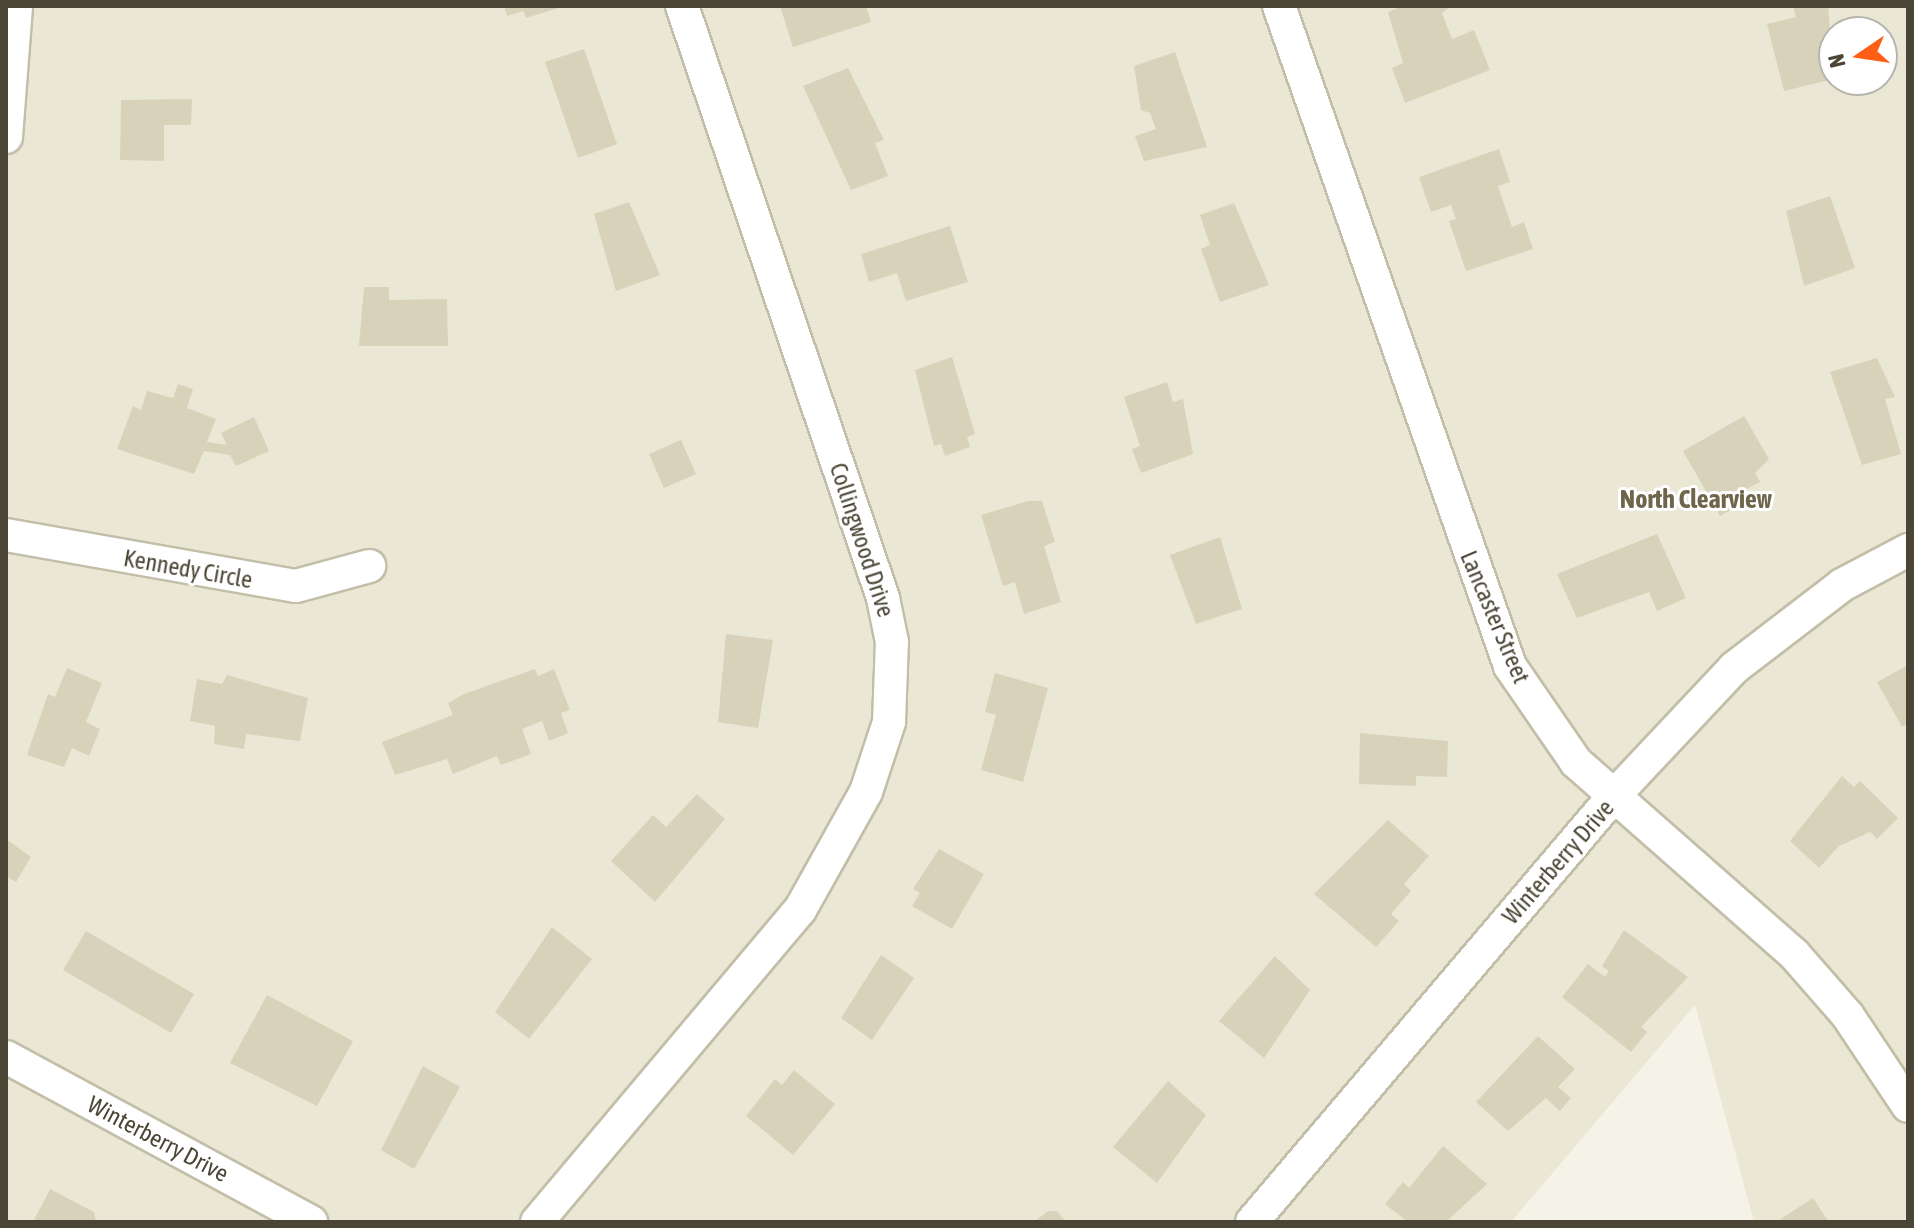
<!DOCTYPE html>
<style>
body{margin:0}
#map{position:relative;width:1914px;height:1228px;overflow:hidden;background:#f5f3e7;font-family:"Asap Condensed",sans-serif}
div>[style]{position:absolute}
.residential>*{inset:0;background:#eae7d5}
.building>*{inset:0;background:#d9d2bb}
.roads{filter:drop-shadow(2px 0 #c2bea8) drop-shadow(-2px 0 #c2bea8) drop-shadow(0 2px #c2bea8) drop-shadow(0 -2px #c2bea8)}
.minor>*{height:32px;margin:-16px;padding:0 16px;transform-origin:16px;border-radius:16px;background:#fff}
span{translate:-50% -50%;white-space:nowrap;text-align:center;line-height:1.15;-webkit-text-stroke:6px #fff;paint-order:stroke}
.street-label{font-size:24px;color:#4a4535}
.neighbourhood-label{font-size:26px;color:#6e654b;font-weight:700}
.frame{position:absolute;inset:0;border:8px solid #4a4535;pointer-events:none}
.north{position:absolute;left:1818px;top:16px;width:80px;height:80px;box-sizing:border-box;background:#fff;border:2px solid #b7b5ae;border-radius:50%;rotate:257deg;font-size:22px;font-weight:700;line-height:32px;text-align:center;color:#4a4535}
.north::after{content:'';display:block;margin:auto;width:28px;height:36px;background:#ff5e15;clip-path:polygon(50% 0,100% 100%,50% 72%,0 100%)}
</style>
<div id="map">
<div class="residential">
<div style="clip-path:polygon(evenodd,6px 6px,1908px 6px,1908px 1222px,1754px 1222px,1695px 1005px,1511px 1222px,6px 1222px,6px 6px,1834px 32px,1882px 32px,1882px 80px,1834px 80px,1834px 32px)"></div>
</div>
<div class="building">
<div style="clip-path:polygon(504px 6px,562px 6px,562px 7px,526px 18px,523px 11px,507px 16px)"></div>
<div style="clip-path:polygon(780px 6px,866px 6px,871px 22px,793px 47px)"></div>
<div style="clip-path:polygon(1402px 6px,1451px 6px,1442px 13px,1452px 39px,1474px 30px,1490px 70px,1405px 103px,1392px 68px,1403px 63px,1388px 12px)"></div>
<div style="clip-path:polygon(1793px 6px,1828px 6px,1834px 79px,1784px 91px,1767px 24px,1796px 17px)"></div>
<div style="clip-path:polygon(584px 49px,617px 144px,578px 158px,545px 62px)"></div>
<div style="clip-path:polygon(1175px 52px,1207px 147px,1144px 161px,1135px 136px,1156px 129px,1150px 113px,1141px 110px,1134px 66px)"></div>
<div style="clip-path:polygon(848px 68px,884px 140px,875px 143px,888px 176px,851px 190px,803px 86px)"></div>
<div style="clip-path:polygon(192px 99px,191px 125px,164px 125px,164px 161px,120px 160px,121px 100px)"></div>
<div style="clip-path:polygon(1499px 149px,1510px 182px,1498px 186px,1512px 227px,1524px 222px,1533px 249px,1466px 271px,1449px 221px,1456px 219px,1451px 205px,1431px 212px,1419px 177px)"></div>
<div style="clip-path:polygon(1830px 196px,1855px 268px,1804px 286px,1786px 211px)"></div>
<div style="clip-path:polygon(629px 202px,660px 275px,616px 291px,594px 214px)"></div>
<div style="clip-path:polygon(1234px 203px,1269px 285px,1220px 302px,1201px 249px,1210px 245px,1200px 215px)"></div>
<div style="clip-path:polygon(950px 226px,968px 282px,906px 301px,897px 273px,869px 282px,861px 254px)"></div>
<div style="clip-path:polygon(364px 287px,389px 287px,389px 300px,447px 299px,448px 346px,359px 346px)"></div>
<div style="clip-path:polygon(952px 357px,975px 434px,967px 437px,970px 447px,945px 456px,941px 444px,934px 446px,915px 370px)"></div>
<div style="clip-path:polygon(1877px 358px,1895px 397px,1885px 399px,1901px 454px,1862px 465px,1830px 372px)"></div>
<div style="clip-path:polygon(1167px 382px,1173px 402px,1183px 399px,1193px 454px,1141px 473px,1132px 449px,1140px 446px,1124px 397px)"></div>
<div style="clip-path:polygon(178px 384px,193px 389px,187px 408px,216px 419px,207px 442px,227px 445px,221px 433px,254px 417px,269px 451px,236px 466px,230px 455px,204px 451px,194px 474px,117px 449px,133px 406px,141px 410px,147px 391px,173px 398px)"></div>
<div style="clip-path:polygon(1744px 416px,1769px 459px,1755px 473px,1760px 482px,1743px 491px,1748px 500px,1720px 516px,1683px 451px)"></div>
<div style="clip-path:polygon(681px 440px,696px 474px,664px 488px,649px 454px)"></div>
<div style="clip-path:polygon(1028px 501px,1042px 501px,1055px 542px,1044px 546px,1061px 602px,1024px 614px,1015px 582px,1003px 586px,981px 515px)"></div>
<div style="clip-path:polygon(1657px 534px,1686px 598px,1657px 611px,1649px 592px,1577px 618px,1557px 574px)"></div>
<div style="clip-path:polygon(1220px 537px,1242px 609px,1196px 624px,1170px 555px)"></div>
<div style="clip-path:polygon(726px 634px,773px 640px,758px 728px,718px 722px)"></div>
<div style="clip-path:polygon(1908px 665px,1908px 723px,1902px 727px,1877px 682px)"></div>
<div style="clip-path:polygon(67px 668px,102px 683px,86px 722px,100px 729px,89px 756px,72px 748px,64px 767px,27px 755px,48px 694px,55px 697px)"></div>
<div style="clip-path:polygon(535px 669px,538px 676px,554px 669px,570px 710px,561px 713px,568px 733px,549px 741px,542px 721px,522px 729px,531px 754px,501px 765px,497px 756px,453px 774px,447px 759px,395px 775px,382px 742px,453px 715px,448px 703px,464px 694px)"></div>
<div style="clip-path:polygon(995px 673px,1048px 688px,1023px 782px,981px 770px,996px 715px,985px 712px)"></div>
<div style="clip-path:polygon(227px 675px,308px 698px,300px 741px,246px 734px,244px 749px,214px 744px,215px 726px,190px 721px,197px 679px,222px 684px)"></div>
<div style="clip-path:polygon(1360px 733px,1448px 741px,1447px 777px,1416px 776px,1416px 786px,1359px 784px)"></div>
<div style="clip-path:polygon(1842px 776px,1854px 787px,1860px 781px,1898px 818px,1877px 839px,1870px 832px,1839px 846px,1819px 868px,1790px 841px)"></div>
<div style="clip-path:polygon(697px 794px,725px 819px,655px 902px,611px 861px,653px 815px,666px 827px)"></div>
<div style="clip-path:polygon(1388px 820px,1429px 856px,1404px 884px,1411px 891px,1391px 914px,1399px 921px,1376px 947px,1314px 894px)"></div>
<div style="clip-path:polygon(6px 839px,31px 857px,16px 882px,6px 876px)"></div>
<div style="clip-path:polygon(939px 849px,984px 874px,952px 929px,912px 906px,920px 893px,913px 889px)"></div>
<div style="clip-path:polygon(552px 927px,592px 959px,529px 1039px,495px 1012px)"></div>
<div style="clip-path:polygon(1624px 930px,1688px 977px,1641px 1027px,1647px 1032px,1631px 1052px,1562px 997px,1588px 964px,1605px 977px,1609px 971px,1602px 966px)"></div>
<div style="clip-path:polygon(86px 931px,194px 994px,171px 1033px,63px 970px)"></div>
<div style="clip-path:polygon(881px 955px,914px 978px,872px 1040px,841px 1018px)"></div>
<div style="clip-path:polygon(1275px 956px,1310px 990px,1264px 1058px,1219px 1021px)"></div>
<div style="clip-path:polygon(267px 995px,353px 1041px,317px 1106px,230px 1063px)"></div>
<div style="clip-path:polygon(1538px 1036px,1575px 1069px,1558px 1087px,1571px 1098px,1560px 1111px,1546px 1098px,1508px 1131px,1476px 1102px)"></div>
<div style="clip-path:polygon(423px 1066px,460px 1087px,414px 1169px,381px 1150px)"></div>
<div style="clip-path:polygon(794px 1070px,835px 1104px,793px 1155px,746px 1116px,775px 1079px,782px 1085px)"></div>
<div style="clip-path:polygon(1168px 1081px,1206px 1115px,1157px 1183px,1113px 1147px)"></div>
<div style="clip-path:polygon(1443px 1146px,1487px 1184px,1446px 1222px,1408px 1222px,1385px 1204px,1403px 1182px,1409px 1188px)"></div>
<div style="clip-path:polygon(50px 1189px,94px 1212px,96px 1222px,33px 1222px)"></div>
<div style="clip-path:polygon(1813px 1198px,1829px 1222px,1776px 1222px)"></div>
<div style="clip-path:polygon(1048px 1211px,1057px 1211px,1066px 1222px,1034px 1222px)"></div>
</div>
<div class="roads">
<div class="minor">
<div style="left:1279px;top:6px;width:699px;rotate:70.71deg"></div>
<div style="left:1510px;top:666px;width:116px;rotate:55.5deg"></div>
<div style="left:1576px;top:762px;width:290px;rotate:41.4deg"></div>
<div style="left:1794px;top:954px;width:82px;rotate:48.9deg"></div>
<div style="left:1848px;top:1016px;width:108px;rotate:56.3deg"></div>
<div style="left:6px;top:137px;width:131px;rotate:-85.6deg"></div>
<div style="left:6px;top:535px;width:294px;rotate:10deg"></div>
<div style="left:296px;top:586px;width:76px;rotate:-15.3deg"></div>
<div style="left:6px;top:1057px;width:347px;rotate:28.4deg"></div>
<div style="left:537px;top:1222px;width:408px;rotate:-49.9deg"></div>
<div style="left:800px;top:910px;width:135px;rotate:-60.8deg"></div>
<div style="left:866px;top:792px;width:74px;rotate:-71.8deg"></div>
<div style="left:889px;top:722px;width:80px;rotate:-87.9deg"></div>
<div style="left:892px;top:642px;width:45px;rotate:-101.6deg"></div>
<div style="left:883px;top:598px;width:625px;rotate:-108.75deg"></div>
<div style="left:1252px;top:1222px;width:556px;rotate:-49.67deg"></div>
<div style="left:1612px;top:798px;width:178px;rotate:-46.8deg"></div>
<div style="left:1734px;top:668px;width:136px;rotate:-37.5deg"></div>
<div style="left:1842px;top:585px;width:75px;rotate:-27.9deg"></div>
</div>
</div>
<div class="street-label">
<span style="left:862px;top:540px;rotate:72deg">Collingwood Drive</span>
<span style="left:188px;top:569px;rotate:10deg">Kennedy Circle</span>
<span style="left:1495px;top:617px;rotate:67deg">Lancaster Street</span>
<span style="left:1558px;top:862px;rotate:-49deg">Winterberry Drive</span>
<span style="left:158px;top:1139px;rotate:28deg">Winterberry Drive</span>
</div>
<div class="neighbourhood-label">
<span style="left:1696px;top:500px">North Clearview</span>
</div>
<div class="frame"></div>
<div class="north">N</div>
</div>
